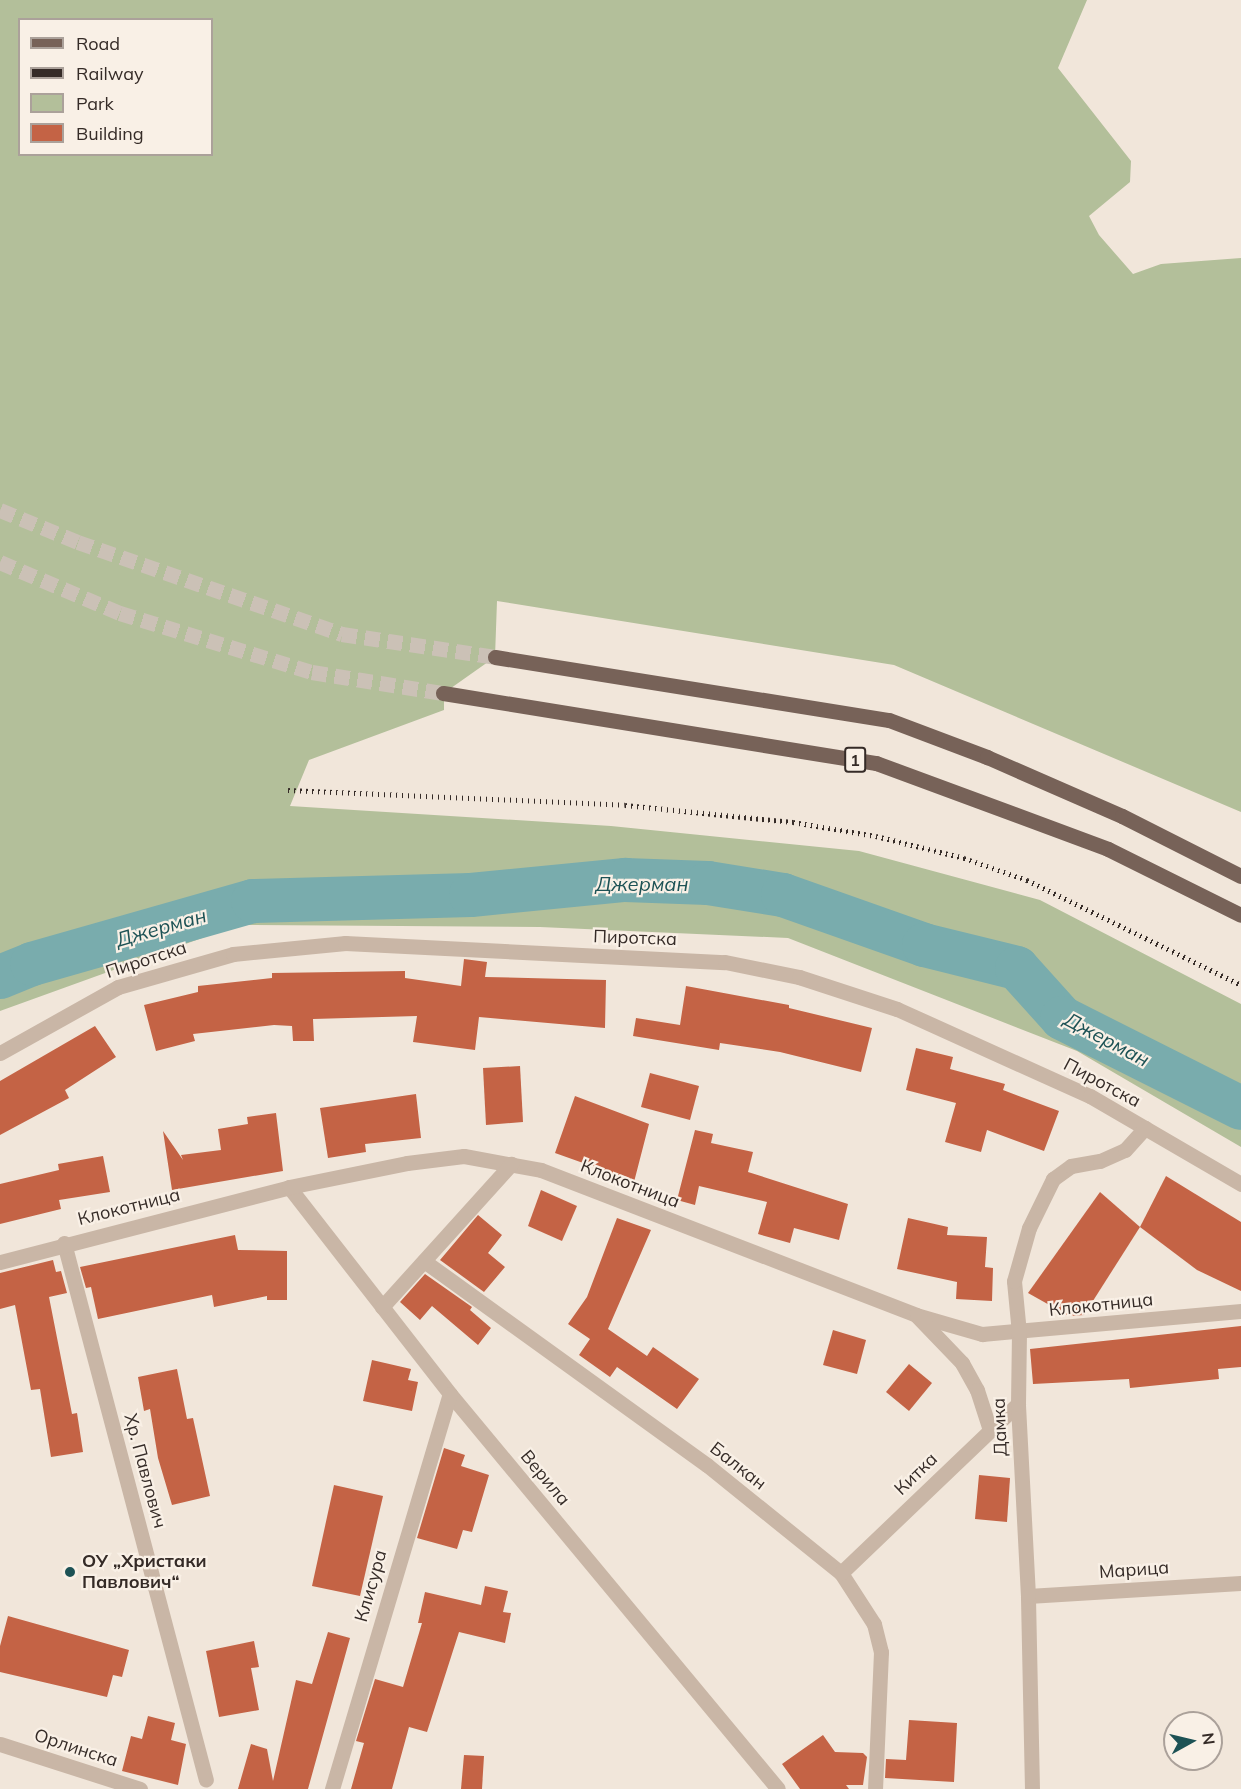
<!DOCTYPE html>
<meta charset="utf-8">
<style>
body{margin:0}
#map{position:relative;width:1241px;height:1789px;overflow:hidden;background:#f1e6da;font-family:Mulish,sans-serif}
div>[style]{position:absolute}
.green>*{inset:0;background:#b3bf9a}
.river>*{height:44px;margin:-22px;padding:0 22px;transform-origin:22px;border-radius:22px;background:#79acad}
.building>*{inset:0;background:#c46345}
.major-tunnel>*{height:15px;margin-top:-7.5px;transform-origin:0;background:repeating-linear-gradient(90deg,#cbc1b6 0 15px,transparent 0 23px)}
.minor>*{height:15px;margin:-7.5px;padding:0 7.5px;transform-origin:7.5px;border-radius:7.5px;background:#c9b6a6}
.major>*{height:15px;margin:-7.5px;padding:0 7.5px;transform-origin:7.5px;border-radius:7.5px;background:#776258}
.rail>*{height:4.5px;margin-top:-2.25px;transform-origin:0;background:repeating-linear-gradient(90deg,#352b27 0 1.5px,transparent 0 6px)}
.dots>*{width:16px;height:16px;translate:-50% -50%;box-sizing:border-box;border:3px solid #f9f0e6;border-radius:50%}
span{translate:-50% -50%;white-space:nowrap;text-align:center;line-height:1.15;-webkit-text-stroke:4.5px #f9f0e6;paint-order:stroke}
.shield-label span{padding:2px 4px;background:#f9f0e6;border:2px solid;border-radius:4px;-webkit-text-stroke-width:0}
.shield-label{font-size:16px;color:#352b27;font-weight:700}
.street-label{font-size:18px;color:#352b27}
.poi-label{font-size:18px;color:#352b27;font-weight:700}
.left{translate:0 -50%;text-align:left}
.water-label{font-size:20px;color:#1d5255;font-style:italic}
.legend{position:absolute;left:18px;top:18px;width:195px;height:138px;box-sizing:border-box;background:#f9f0e6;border:2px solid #aba19a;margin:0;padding:8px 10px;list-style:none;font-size:18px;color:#352b27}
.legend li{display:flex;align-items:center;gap:12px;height:30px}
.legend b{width:30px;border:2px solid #aba19a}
.north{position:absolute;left:1163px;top:1711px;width:60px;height:60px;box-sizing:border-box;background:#f9f0e6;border:2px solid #aba19a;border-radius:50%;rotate:82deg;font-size:16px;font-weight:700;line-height:24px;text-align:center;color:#352b27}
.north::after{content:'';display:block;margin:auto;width:21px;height:27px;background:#1d5255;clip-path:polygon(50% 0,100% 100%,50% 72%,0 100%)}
</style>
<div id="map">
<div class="green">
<div style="clip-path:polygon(evenodd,0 0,1087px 0,1058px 68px,1131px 161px,1130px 182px,1089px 216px,1099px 235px,1133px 274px,1161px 264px,1241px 258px,1241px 812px,894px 665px,497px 601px,495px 657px,444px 693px,444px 710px,309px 760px,290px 806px,611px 826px,859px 851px,1040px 900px,1241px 1004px,1241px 1147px,1077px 1051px,788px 938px,540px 927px,238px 925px,0 1011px,0 0,20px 20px,212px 20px,212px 154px,20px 154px,20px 20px)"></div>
</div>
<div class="river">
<div style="left:0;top:977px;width:35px;rotate:-22deg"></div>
<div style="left:32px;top:964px;width:230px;rotate:-15.9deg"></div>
<div style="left:253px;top:901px;width:218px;rotate:-1.6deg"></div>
<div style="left:471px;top:895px;width:155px;rotate:-5.6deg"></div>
<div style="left:625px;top:880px;width:83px;rotate:2.1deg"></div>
<div style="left:708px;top:883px;width:76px;rotate:9.1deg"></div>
<div style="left:783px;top:895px;width:150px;rotate:19.5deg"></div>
<div style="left:924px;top:945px;width:96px;rotate:13.9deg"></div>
<div style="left:1017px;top:968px;width:67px;rotate:48deg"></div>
<div style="left:1062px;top:1018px;width:200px;rotate:26.7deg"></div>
</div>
<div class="building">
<div style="clip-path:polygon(464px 959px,487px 962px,485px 977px,606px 980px,605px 1028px,479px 1017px,475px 1050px,413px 1042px,417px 1016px,313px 1019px,314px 1041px,293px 1041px,292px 1026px,274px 1025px,193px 1034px,195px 1041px,156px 1051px,144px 1005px,198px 992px,198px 986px,272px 978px,272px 973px,405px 971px,405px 978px,461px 986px)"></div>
<div style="clip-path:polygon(686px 986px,789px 1005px,789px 1008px,872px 1028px,861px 1072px,780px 1052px,720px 1043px,719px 1050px,633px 1036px,636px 1018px,680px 1025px)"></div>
<div style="clip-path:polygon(95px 1026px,116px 1057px,65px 1090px,69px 1098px,0 1135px,0 1081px)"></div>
<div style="clip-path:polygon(916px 1048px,953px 1057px,950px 1069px,1005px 1084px,1003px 1090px,1059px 1111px,1044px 1151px,987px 1130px,981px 1152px,945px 1142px,956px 1103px,906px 1090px)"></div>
<div style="clip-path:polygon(520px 1066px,523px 1122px,486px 1125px,483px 1068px)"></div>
<div style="clip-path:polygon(650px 1073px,699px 1086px,690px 1120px,641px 1107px)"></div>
<div style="clip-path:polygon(416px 1094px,421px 1138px,365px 1144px,366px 1152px,328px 1158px,320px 1108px)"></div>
<div style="clip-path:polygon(575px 1096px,649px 1124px,634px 1182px,599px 1173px,600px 1169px,555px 1153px)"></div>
<div style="clip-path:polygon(276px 1113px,283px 1171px,172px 1190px,163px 1131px,183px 1160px,181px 1155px,221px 1150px,218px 1129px,248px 1124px,247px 1117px)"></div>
<div style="clip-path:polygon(695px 1130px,713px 1134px,711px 1143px,753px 1152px,748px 1172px,848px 1204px,839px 1240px,794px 1228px,790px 1243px,758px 1234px,767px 1202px,699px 1186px,695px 1205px,677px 1200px)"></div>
<div style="clip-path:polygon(103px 1156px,110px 1192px,59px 1200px,61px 1209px,0 1224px,0 1184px,59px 1170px,58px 1164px)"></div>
<div style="clip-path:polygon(1166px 1176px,1241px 1222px,1241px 1291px,1197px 1270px,1140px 1227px)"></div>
<div style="clip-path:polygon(541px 1190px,577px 1206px,562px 1241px,528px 1226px)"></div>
<div style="clip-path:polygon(1100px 1192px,1140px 1227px,1084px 1315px,1069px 1316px,1028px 1293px)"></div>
<div style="clip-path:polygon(478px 1215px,502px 1235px,488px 1253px,505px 1267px,484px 1292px,440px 1260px)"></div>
<div style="clip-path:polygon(617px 1218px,651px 1230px,608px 1329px,647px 1356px,653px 1347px,699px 1379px,677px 1409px,617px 1367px,610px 1377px,579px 1355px,590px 1339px,568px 1324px,587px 1297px)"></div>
<div style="clip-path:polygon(908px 1218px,948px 1227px,947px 1235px,987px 1237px,985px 1267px,993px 1268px,992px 1301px,956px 1299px,957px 1282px,897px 1269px)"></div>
<div style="clip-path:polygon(235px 1235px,238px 1250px,287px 1251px,287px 1300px,267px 1300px,267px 1296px,214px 1307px,212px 1295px,98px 1319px,91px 1287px,86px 1288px,80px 1267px)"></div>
<div style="clip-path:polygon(53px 1260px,56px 1272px,61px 1271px,67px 1293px,49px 1297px,72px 1414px,77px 1413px,83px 1452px,51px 1457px,40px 1389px,31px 1390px,15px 1305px,0 1309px,0 1273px)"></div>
<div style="clip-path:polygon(425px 1274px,472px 1307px,470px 1310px,491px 1328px,478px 1345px,432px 1306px,420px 1320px,400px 1302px)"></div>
<div style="clip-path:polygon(1241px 1326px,1241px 1367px,1218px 1369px,1219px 1379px,1130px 1388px,1129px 1379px,1033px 1384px,1030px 1349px)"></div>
<div style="clip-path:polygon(833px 1330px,866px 1340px,857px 1374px,823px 1365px)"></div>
<div style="clip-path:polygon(372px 1360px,411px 1369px,408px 1380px,418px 1382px,412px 1411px,363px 1401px)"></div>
<div style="clip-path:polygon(909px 1364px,932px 1383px,909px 1411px,886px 1392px)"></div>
<div style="clip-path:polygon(177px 1369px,187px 1419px,193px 1418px,210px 1496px,172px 1505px,158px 1458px,150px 1409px,144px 1411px,138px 1377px)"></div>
<div style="clip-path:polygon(444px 1448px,465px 1455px,461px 1466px,489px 1475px,472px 1532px,463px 1530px,457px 1549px,417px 1538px)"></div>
<div style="clip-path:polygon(979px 1475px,1010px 1478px,1007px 1522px,975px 1519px)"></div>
<div style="clip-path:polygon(334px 1485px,383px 1496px,360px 1596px,312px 1586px)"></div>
<div style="clip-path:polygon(485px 1586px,508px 1591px,503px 1612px,511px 1613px,505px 1643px,459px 1632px,427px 1732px,409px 1727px,392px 1789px,351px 1789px,364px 1743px,356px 1741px,375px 1679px,403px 1687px,422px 1623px,418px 1623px,425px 1592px,481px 1605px)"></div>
<div style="clip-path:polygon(8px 1616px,129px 1650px,122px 1677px,113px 1675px,107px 1697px,0 1672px,0 1646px)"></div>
<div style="clip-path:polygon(328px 1632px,350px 1638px,308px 1789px,238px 1789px,251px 1744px,267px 1749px,273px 1781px,296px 1680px,312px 1684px)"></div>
<div style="clip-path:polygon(254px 1641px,259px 1667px,251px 1668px,259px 1710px,219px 1717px,206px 1651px)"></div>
<div style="clip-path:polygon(148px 1716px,175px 1723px,171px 1740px,186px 1744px,178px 1785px,122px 1771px,131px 1736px,142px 1739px)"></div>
<div style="clip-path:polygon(909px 1720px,957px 1723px,954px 1782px,885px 1778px,886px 1759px,906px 1760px)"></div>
<div style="clip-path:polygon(823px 1735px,835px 1752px,863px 1753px,867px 1757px,863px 1785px,846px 1785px,849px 1789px,800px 1789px,782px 1764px)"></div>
<div style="clip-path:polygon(464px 1755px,484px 1756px,482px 1789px,461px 1789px)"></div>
</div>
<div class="major-tunnel">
<div style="left:0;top:510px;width:84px;rotate:22.3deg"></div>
<div style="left:78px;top:542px;width:280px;rotate:19.2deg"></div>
<div style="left:342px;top:634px;width:155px;rotate:8.5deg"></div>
<div style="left:0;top:562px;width:130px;rotate:23deg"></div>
<div style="left:120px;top:613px;width:201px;rotate:17.1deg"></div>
<div style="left:312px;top:672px;width:133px;rotate:9.1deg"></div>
</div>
<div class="minor">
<div style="left:0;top:1053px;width:135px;rotate:-29.2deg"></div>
<div style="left:118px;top:987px;width:120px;rotate:-16deg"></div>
<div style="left:233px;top:954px;width:113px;rotate:-5.6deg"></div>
<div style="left:345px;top:943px;width:380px;rotate:2.9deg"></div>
<div style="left:725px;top:962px;width:76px;rotate:11.5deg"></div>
<div style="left:799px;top:977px;width:103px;rotate:18.1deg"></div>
<div style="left:897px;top:1009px;width:212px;rotate:24.3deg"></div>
<div style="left:1090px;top:1096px;width:175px;rotate:30.2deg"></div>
<div style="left:289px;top:1187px;width:262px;rotate:52.1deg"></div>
<div style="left:450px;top:1394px;width:513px;rotate:50.29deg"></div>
<div style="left:64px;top:1243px;width:555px;rotate:75.19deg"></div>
<div style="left:424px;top:1261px;width:349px;rotate:35.8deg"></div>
<div style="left:707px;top:1465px;width:172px;rotate:38.9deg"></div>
<div style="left:841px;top:1573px;width:61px;rotate:57.1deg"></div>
<div style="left:874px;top:1624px;width:29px;rotate:76deg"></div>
<div style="left:881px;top:1652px;width:137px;rotate:92.5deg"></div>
<div style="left:0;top:1262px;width:299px;rotate:-14.5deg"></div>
<div style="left:289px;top:1187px;width:120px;rotate:-11.5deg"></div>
<div style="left:407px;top:1163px;width:57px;rotate:-7deg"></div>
<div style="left:464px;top:1156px;width:78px;rotate:10.3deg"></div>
<div style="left:541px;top:1170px;width:402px;rotate:21.1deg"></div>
<div style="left:916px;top:1315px;width:69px;rotate:16.1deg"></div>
<div style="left:982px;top:1334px;width:260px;rotate:-5.1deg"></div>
<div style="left:382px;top:1307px;width:193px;rotate:-47.9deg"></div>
<div style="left:917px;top:1316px;width:65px;rotate:46.2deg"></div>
<div style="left:962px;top:1363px;width:31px;rotate:61deg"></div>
<div style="left:977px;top:1390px;width:42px;rotate:72deg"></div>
<div style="left:841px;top:1573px;width:245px;rotate:-43.7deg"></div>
<div style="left:1028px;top:1596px;width:213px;rotate:-3.5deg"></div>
<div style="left:0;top:1744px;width:147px;rotate:17.8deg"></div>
<div style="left:332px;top:1789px;width:412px;rotate:-73.4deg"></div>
<div style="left:1032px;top:1789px;width:193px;rotate:-91.2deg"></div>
<div style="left:1028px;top:1596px;width:192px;rotate:-93deg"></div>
<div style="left:1018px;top:1404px;width:71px;rotate:-89.2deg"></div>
<div style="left:1019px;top:1333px;width:52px;rotate:-95.5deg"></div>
<div style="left:1014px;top:1281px;width:55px;rotate:-74.2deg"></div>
<div style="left:1029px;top:1228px;width:55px;rotate:-63.9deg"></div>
<div style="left:1053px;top:1179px;width:22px;rotate:-36deg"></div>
<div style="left:1071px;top:1166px;width:29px;rotate:-10deg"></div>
<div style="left:1100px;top:1161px;width:27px;rotate:-24deg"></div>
<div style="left:1125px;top:1150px;width:30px;rotate:-48deg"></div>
</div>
<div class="major">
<div style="left:495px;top:657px;width:399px;rotate:9.1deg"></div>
<div style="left:889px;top:720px;width:105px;rotate:20.7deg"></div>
<div style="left:987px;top:757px;width:147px;rotate:23.6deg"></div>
<div style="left:1122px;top:816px;width:133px;rotate:26.8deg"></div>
<div style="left:443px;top:693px;width:439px;rotate:9.2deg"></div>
<div style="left:876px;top:763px;width:247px;rotate:20.3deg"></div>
<div style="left:1108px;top:849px;width:148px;rotate:26.4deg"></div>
</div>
<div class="rail">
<div style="left:288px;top:790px;width:337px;rotate:2.5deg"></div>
<div style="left:625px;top:805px;width:169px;rotate:5.8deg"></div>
<div style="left:793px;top:822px;width:84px;rotate:9.6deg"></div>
<div style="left:876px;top:836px;width:91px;rotate:14deg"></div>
<div style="left:964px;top:858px;width:67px;rotate:19.2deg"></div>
<div style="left:1027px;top:880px;width:238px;rotate:26.1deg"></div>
</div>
<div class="dots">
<div style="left:70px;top:1572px;background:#1d5255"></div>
</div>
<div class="shield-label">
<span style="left:855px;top:760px">1</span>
</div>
<div class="street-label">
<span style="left:635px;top:938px;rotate:2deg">Пиротска</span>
<span style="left:146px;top:960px;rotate:-18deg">Пиротска</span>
<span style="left:1102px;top:1083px;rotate:28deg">Пиротска</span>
<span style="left:630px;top:1184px;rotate:21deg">Клокотница</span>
<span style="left:129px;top:1207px;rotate:-14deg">Клокотница</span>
<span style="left:1101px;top:1305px;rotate:-6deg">Клокотница</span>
<span style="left:1000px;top:1427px;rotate:-92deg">Дамка</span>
<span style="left:738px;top:1466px;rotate:38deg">Балкан</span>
<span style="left:145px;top:1471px;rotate:75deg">Хр. Павлович</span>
<span style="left:916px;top:1474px;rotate:-44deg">Китка</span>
<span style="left:545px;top:1478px;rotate:50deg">Верила</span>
<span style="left:1134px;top:1570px;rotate:-4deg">Марица</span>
<span style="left:371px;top:1586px;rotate:-74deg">Клисура</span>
<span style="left:76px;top:1748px;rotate:18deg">Орлинска</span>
</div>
<div class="poi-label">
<span class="left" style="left:82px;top:1572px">ОУ „Христаки<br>Павлович“</span>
</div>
<div class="water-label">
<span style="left:642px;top:883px">Джерман</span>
<span style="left:161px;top:927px;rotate:-16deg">Джерман</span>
<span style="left:1107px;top:1039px;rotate:28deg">Джерман</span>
</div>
<ul class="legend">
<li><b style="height:8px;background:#776258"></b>Road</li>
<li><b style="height:8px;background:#352b27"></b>Railway</li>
<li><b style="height:16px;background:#b3bf9a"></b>Park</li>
<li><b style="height:16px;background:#c46345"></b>Building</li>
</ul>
<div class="north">N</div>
</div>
